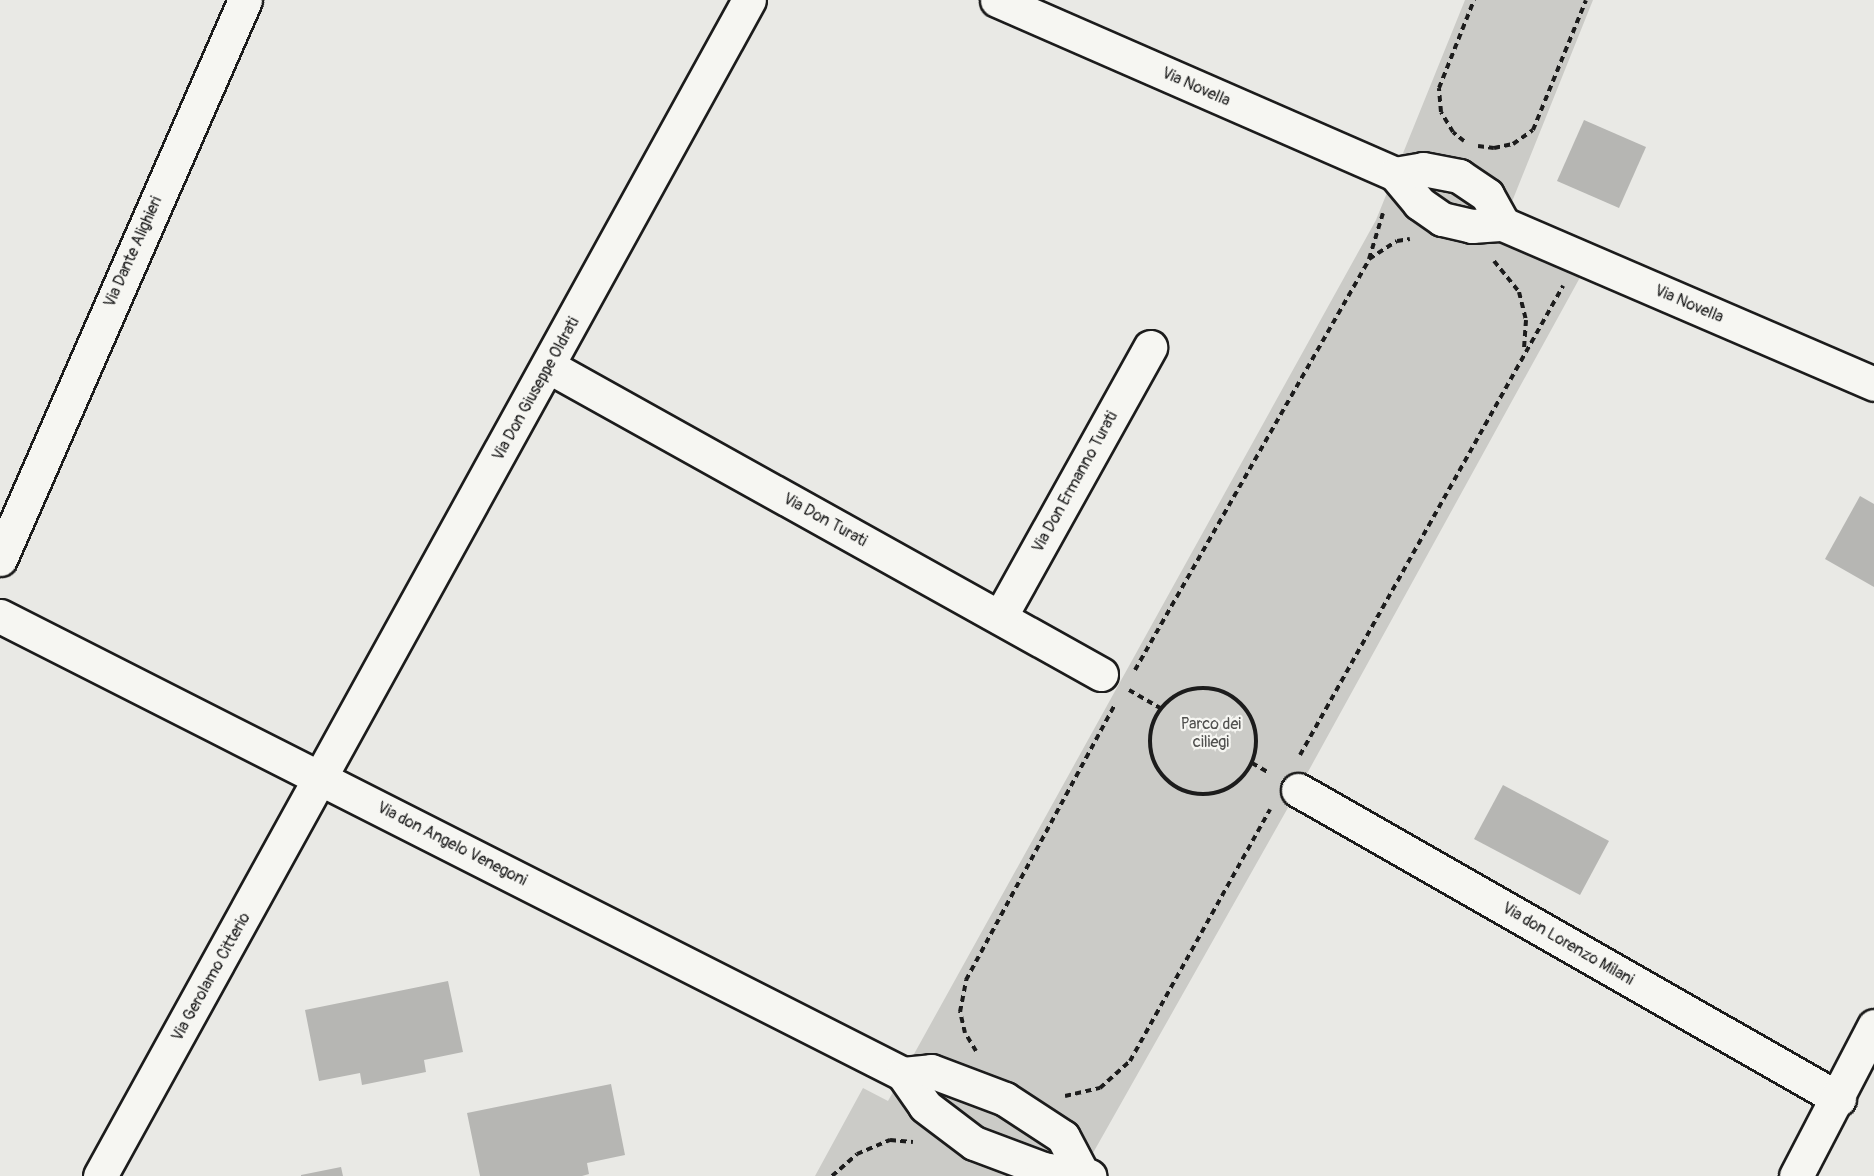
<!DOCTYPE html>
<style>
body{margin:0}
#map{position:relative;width:1874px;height:1176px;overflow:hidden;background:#e9e9e5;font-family:Pangolin,sans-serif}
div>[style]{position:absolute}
.green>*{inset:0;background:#cbcbc7}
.building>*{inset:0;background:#b6b6b3}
.path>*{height:4px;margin-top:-2px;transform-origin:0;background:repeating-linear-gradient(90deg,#1c1c1c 0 6px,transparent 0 10.5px)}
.path>.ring{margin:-2px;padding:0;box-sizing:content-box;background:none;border:4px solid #1c1c1c;border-radius:50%}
.roads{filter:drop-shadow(2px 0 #1c1c1c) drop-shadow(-2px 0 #1c1c1c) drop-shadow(0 2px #1c1c1c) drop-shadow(0 -2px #1c1c1c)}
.minor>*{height:33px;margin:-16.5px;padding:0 16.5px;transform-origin:16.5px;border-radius:16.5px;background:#f6f6f2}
span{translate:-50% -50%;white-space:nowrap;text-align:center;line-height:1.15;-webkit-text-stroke:4.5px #f6f6f2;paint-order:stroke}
.street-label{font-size:16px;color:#1c1c1c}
.park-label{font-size:16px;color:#51514f}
</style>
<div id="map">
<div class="green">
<div style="clip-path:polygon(1465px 0,1593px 0,1503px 224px,1583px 272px,1298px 790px,1080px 1176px,815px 1176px,863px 1088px,888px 1101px,1376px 220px)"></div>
</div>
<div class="building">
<div style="clip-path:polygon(1584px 120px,1646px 147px,1619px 208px,1557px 181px)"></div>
<div style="clip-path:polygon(1860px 496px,1874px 504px,1874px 587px,1825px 559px)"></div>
<div style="clip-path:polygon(1503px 785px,1609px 841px,1580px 895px,1474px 839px)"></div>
<div style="clip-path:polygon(448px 981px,463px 1052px,424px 1060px,426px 1072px,362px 1085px,360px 1073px,319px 1081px,305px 1010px)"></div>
<div style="clip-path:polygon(611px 1084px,625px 1155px,587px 1163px,589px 1174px,582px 1176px,480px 1176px,467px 1113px)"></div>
<div style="clip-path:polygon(341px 1167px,343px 1176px,301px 1176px,301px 1175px)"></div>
</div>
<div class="path">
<div style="left:1464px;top:141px;width:14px;rotate:-141deg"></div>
<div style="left:1453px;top:132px;width:23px;rotate:-121deg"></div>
<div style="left:1441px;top:112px;width:24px;rotate:-95deg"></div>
<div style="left:1439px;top:88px;width:95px;rotate:-68.3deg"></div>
<div style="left:1478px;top:146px;width:16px;rotate:7deg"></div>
<div style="left:1494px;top:148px;width:19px;rotate:-12deg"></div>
<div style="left:1513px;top:144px;width:24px;rotate:-35deg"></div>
<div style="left:1533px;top:130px;width:140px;rotate:-67.8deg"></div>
<div style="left:1369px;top:259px;width:33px;rotate:-33deg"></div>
<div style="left:1397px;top:241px;width:13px;rotate:-9deg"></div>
<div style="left:1494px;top:261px;width:40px;rotate:51deg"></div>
<div style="left:1519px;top:292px;width:29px;rotate:76deg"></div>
<div style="left:1526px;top:320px;width:31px;rotate:94deg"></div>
<div style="left:1135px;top:670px;width:473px;rotate:-60.3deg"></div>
<div style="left:1369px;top:259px;width:48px;rotate:-73.1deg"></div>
<div class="ring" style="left:1150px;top:688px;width:102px;height:102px"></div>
<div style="left:1129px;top:690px;width:36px;rotate:30deg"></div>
<div style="left:1300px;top:755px;width:538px;rotate:-60.72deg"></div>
<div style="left:1252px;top:763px;width:20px;rotate:30deg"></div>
<div style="left:976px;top:1051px;width:21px;rotate:-121deg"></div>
<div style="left:965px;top:1033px;width:22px;rotate:-103deg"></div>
<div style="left:960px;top:1012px;width:33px;rotate:-79deg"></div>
<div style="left:966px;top:980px;width:313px;rotate:-61.6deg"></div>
<div style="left:1065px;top:1096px;width:36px;rotate:-13deg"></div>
<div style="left:1100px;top:1088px;width:40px;rotate:-42deg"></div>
<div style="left:1130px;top:1061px;width:288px;rotate:-60.9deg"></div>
<div style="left:832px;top:1176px;width:33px;rotate:-41deg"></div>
<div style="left:857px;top:1154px;width:36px;rotate:-23deg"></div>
<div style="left:890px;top:1140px;width:23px;rotate:5deg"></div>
</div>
<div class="roads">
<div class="minor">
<div style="left:997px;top:0;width:434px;rotate:23.6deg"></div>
<div style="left:1395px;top:174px;width:38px;rotate:50deg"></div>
<div style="left:1419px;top:203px;width:28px;rotate:35deg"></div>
<div style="left:1442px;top:219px;width:31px;rotate:13deg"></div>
<div style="left:1472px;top:226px;width:31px;rotate:-4deg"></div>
<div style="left:1503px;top:224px;width:404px;rotate:23.3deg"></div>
<div style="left:1395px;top:174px;width:28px;rotate:-10deg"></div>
<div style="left:1423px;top:169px;width:37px;rotate:11deg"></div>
<div style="left:1459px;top:176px;width:34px;rotate:34deg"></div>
<div style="left:1487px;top:195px;width:33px;rotate:61deg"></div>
<div style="left:548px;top:366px;width:633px;rotate:29.12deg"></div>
<div style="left:0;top:559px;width:610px;rotate:-66.33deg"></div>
<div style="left:0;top:616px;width:1013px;rotate:26.89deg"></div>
<div style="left:903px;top:1074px;width:39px;rotate:55deg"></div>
<div style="left:925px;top:1106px;width:61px;rotate:37.1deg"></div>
<div style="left:974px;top:1143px;width:74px;rotate:20.6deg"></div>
<div style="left:1043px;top:1169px;width:47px;rotate:8.7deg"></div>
<div style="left:1000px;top:617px;width:309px;rotate:-60.9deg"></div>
<div style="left:1298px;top:790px;width:623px;rotate:29.73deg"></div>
<div style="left:903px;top:1074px;width:28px;rotate:-6deg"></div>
<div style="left:931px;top:1071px;width:79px;rotate:20.7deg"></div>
<div style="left:1005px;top:1099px;width:69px;rotate:33.2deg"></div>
<div style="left:1063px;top:1137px;width:41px;rotate:62.2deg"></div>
<div style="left:100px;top:1176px;width:1343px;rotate:-61.11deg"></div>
<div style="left:1796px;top:1176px;width:169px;rotate:-62.5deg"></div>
</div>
</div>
<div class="street-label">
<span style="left:1196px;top:87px;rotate:24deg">Via Novella</span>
<span style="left:133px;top:252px;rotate:-66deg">Via Dante Alighieri</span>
<span style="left:1689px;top:304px;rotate:23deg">Via Novella</span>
<span style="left:536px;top:389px;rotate:-61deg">Via Don Giuseppe Oldrati</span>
<span style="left:1075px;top:482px;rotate:-61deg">Via Don Ermanno Turati</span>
<span style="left:825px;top:520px;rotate:29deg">Via Don Turati</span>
<span style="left:452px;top:844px;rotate:27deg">Via don Angelo Venegoni</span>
<span style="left:1568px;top:944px;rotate:30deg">Via don Lorenzo Milani</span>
<span style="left:211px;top:977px;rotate:-61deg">Via Gerolamo Citterio</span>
</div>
<div class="park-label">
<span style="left:1211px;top:733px">Parco dei<br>ciliegi</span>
</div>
</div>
